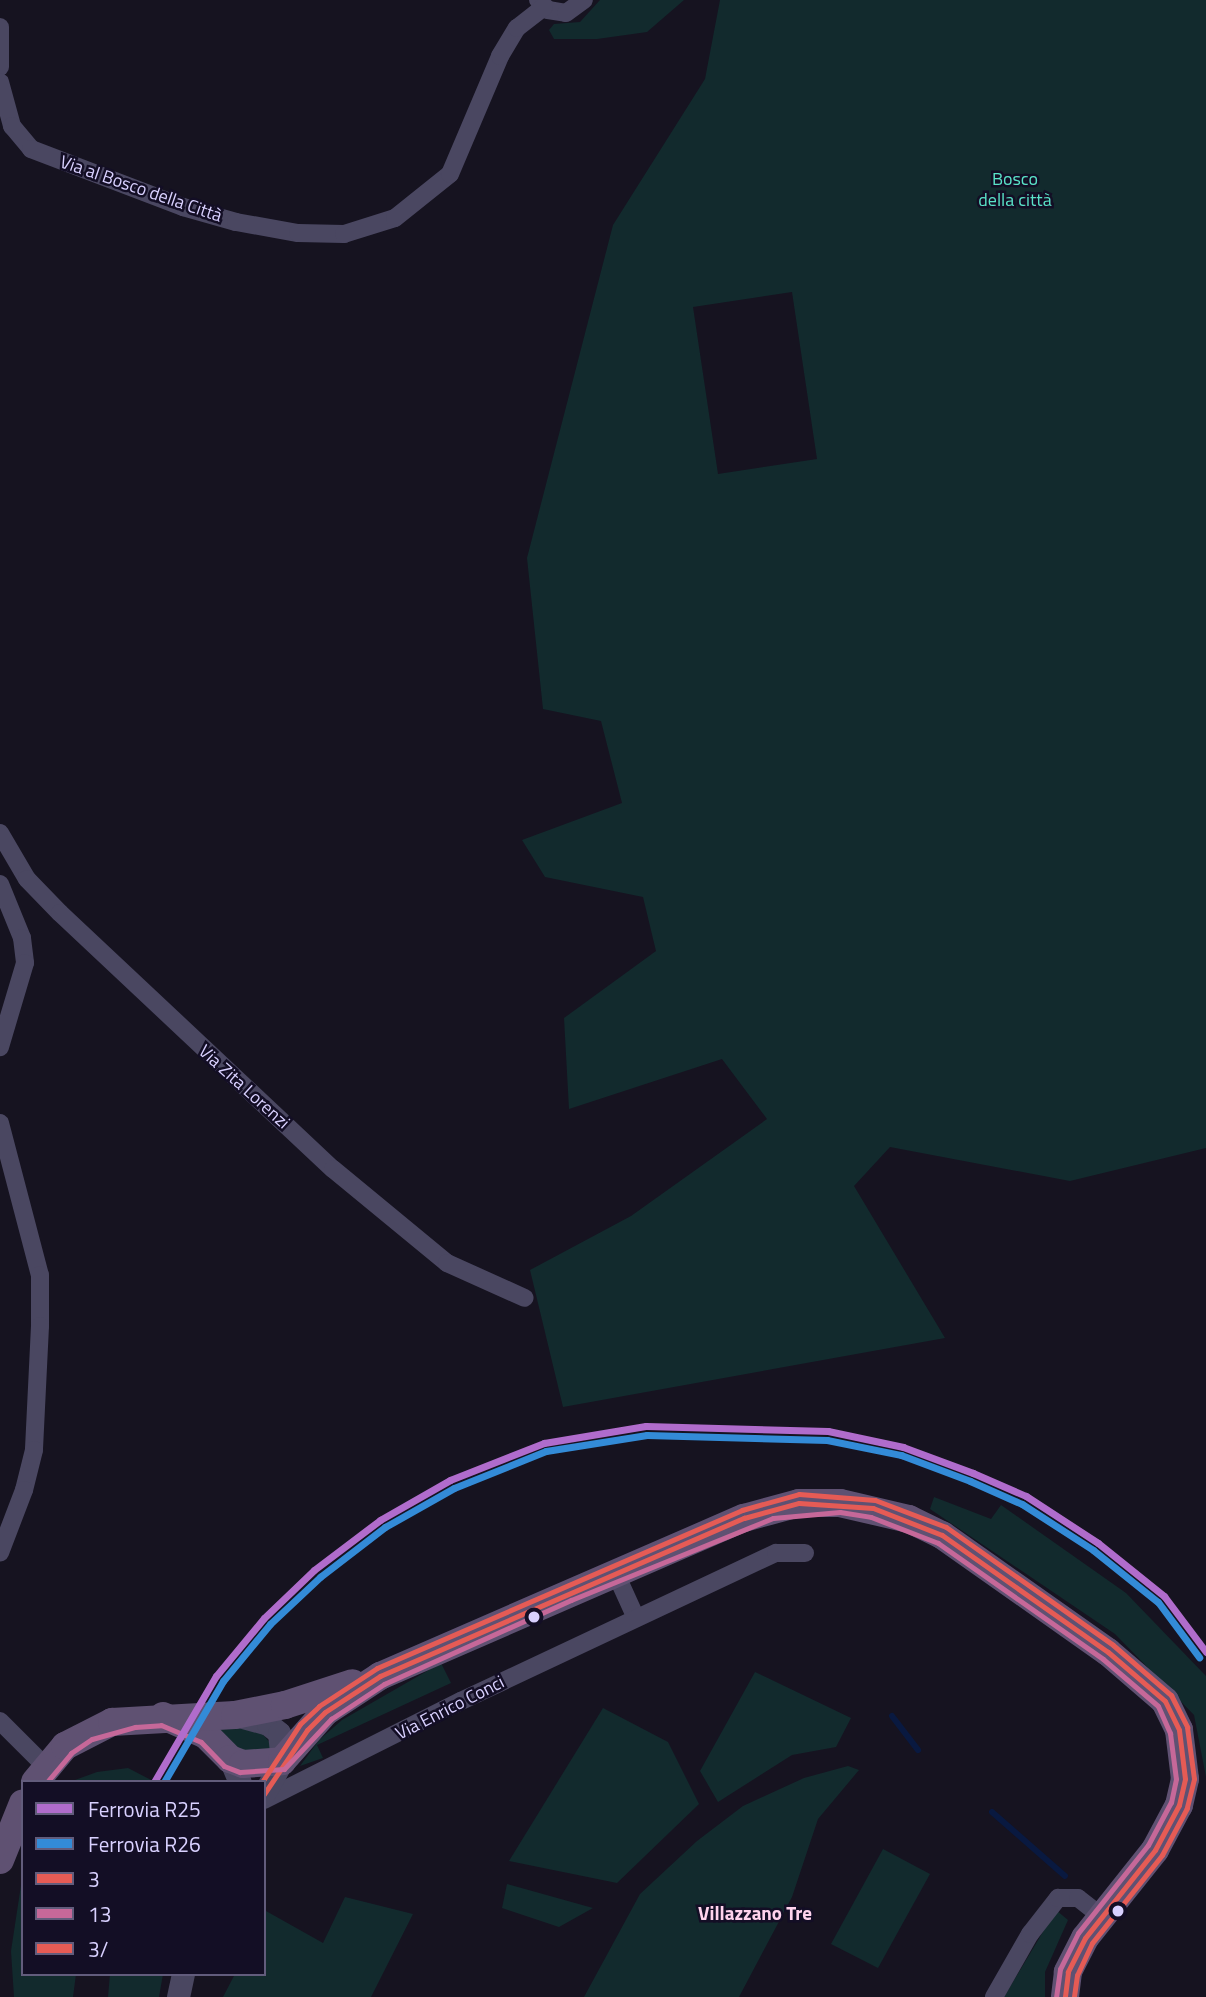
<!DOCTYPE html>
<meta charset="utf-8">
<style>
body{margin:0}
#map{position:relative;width:1206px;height:1997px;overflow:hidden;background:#161320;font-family:"Titillium Web",sans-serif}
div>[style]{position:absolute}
.green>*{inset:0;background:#122a2d}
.stream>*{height:6px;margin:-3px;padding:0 3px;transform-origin:3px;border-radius:3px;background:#091940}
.minor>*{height:18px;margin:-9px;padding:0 9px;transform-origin:9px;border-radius:9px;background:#4a4761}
.tertiary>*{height:23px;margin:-11.5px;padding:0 11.5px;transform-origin:11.5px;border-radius:11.5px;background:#4a4761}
.primary>*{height:28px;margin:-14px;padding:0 14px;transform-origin:14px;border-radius:14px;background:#5f5172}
.bus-1>*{height:5px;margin:-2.5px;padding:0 2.5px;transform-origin:2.5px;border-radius:2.5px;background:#e55b55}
.bus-2>*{height:5px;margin:-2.5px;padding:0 2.5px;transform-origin:2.5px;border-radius:2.5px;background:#c66899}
.bus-3>*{height:5px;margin:-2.5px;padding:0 2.5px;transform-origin:2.5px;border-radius:2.5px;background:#e55b55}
.rail-1>*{height:7px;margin:-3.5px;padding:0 3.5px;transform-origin:3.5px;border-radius:3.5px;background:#b06ccc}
.rail-2>*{height:7px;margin:-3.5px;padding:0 3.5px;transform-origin:3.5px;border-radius:3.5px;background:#338bd7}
.dots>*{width:19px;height:19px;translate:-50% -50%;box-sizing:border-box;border:4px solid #130e25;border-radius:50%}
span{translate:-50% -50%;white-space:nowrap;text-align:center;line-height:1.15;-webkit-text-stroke:5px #130e25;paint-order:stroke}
.park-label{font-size:18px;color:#5ae3c8}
.street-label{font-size:18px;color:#d9d1ff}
.neighbourhood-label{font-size:19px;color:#ffd3ed;font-weight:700}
.legend{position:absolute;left:21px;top:1780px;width:245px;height:196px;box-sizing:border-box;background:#130e25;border:2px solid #625c7c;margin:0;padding:9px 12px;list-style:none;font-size:21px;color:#d9d1ff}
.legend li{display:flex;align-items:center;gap:14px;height:35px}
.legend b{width:35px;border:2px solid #625c7c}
</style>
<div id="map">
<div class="green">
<div style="clip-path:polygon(600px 0,684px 0,647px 32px,597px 39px,554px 39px,549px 30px,554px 24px,580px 22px)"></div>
<div style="clip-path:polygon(evenodd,720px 0,1206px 0,1206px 1148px,1070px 1181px,890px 1147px,854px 1186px,945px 1338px,563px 1407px,530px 1270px,631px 1216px,767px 1119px,722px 1059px,569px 1109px,564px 1018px,656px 951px,643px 897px,545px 877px,522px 840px,622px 803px,601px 721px,543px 709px,527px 558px,613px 225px,705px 79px,720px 0,792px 292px,817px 459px,718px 474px,693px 307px,792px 292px)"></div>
<div style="clip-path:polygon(934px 1497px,991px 1519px,1001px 1505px,1126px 1593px,1206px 1676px,1206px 1777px,1194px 1715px,1115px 1634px,930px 1509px)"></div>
<div style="clip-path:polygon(441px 1663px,451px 1683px,317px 1745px,323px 1758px,300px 1766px,319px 1740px,342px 1720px)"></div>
<div style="clip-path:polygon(755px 1672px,851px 1718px,836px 1747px,792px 1755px,718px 1802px,700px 1771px)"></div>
<div style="clip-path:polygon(603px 1708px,668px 1742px,699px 1804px,617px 1883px,509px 1861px)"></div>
<div style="clip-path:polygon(213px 1725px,259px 1730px,273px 1746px,270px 1751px,246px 1755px)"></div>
<div style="clip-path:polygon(848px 1766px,859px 1770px,818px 1819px,792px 1897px,739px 1997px,584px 1997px,640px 1894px,697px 1841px,743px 1806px,804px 1778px)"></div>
<div style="clip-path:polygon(128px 1768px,155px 1782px,75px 1780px,97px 1772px)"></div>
<div style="clip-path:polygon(883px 1849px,930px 1874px,878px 1968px,831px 1944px)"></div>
<div style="clip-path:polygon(23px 1872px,23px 1974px,76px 1974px,73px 1997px,14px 1997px,11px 1951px)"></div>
<div style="clip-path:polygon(507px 1884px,593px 1908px,559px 1927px,502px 1908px)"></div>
<div style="clip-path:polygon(345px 1897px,413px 1914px,371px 1997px,223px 1997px,235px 1974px,264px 1974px,266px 1911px,323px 1943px)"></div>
<div style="clip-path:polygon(1056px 1910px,1068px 1920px,1045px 1972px,1045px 1997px,1004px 1997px)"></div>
<div style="clip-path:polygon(110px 1974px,163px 1974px,159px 1997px,108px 1997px)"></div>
</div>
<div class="stream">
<div style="left:892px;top:1716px;width:43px;rotate:52.6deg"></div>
<div style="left:992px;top:1812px;width:97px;rotate:41.2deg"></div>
</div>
<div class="minor">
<div style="left:538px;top:0;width:14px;rotate:45deg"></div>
<div style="left:548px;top:10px;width:18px;rotate:9deg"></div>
<div style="left:566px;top:13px;width:22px;rotate:-36deg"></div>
<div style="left:0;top:27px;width:40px;rotate:90deg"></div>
<div style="left:0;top:82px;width:46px;rotate:74.7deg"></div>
<div style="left:12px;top:126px;width:30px;rotate:50deg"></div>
<div style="left:31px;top:149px;width:163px;rotate:20.9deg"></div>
<div style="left:183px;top:207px;width:55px;rotate:15.8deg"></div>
<div style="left:236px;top:222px;width:63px;rotate:10.1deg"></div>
<div style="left:298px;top:233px;width:46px;rotate:1.2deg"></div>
<div style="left:344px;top:234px;width:53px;rotate:-17.4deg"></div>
<div style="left:395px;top:218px;width:70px;rotate:-38.7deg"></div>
<div style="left:450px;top:174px;width:128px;rotate:-67deg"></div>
<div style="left:500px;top:56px;width:33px;rotate:-59deg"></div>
<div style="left:517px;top:28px;width:34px;rotate:-38deg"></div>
<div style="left:0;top:833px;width:53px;rotate:59.6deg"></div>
<div style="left:27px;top:879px;width:47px;rotate:45.9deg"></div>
<div style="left:60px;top:913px;width:374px;rotate:43.2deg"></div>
<div style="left:333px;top:1169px;width:148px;rotate:39.5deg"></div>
<div style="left:447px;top:1263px;width:85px;rotate:24.2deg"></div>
<div style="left:0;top:884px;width:58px;rotate:67.8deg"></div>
<div style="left:22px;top:938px;width:25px;rotate:83deg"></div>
<div style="left:25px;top:963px;width:88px;rotate:106.6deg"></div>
<div style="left:0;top:1123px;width:157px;rotate:75.3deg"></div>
<div style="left:40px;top:1275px;width:51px;rotate:90deg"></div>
<div style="left:40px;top:1326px;width:124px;rotate:92.8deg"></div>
<div style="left:34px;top:1450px;width:41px;rotate:104deg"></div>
<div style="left:24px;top:1490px;width:67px;rotate:110.9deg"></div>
<div style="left:616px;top:1574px;width:48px;rotate:65.6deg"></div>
<div style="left:0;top:1721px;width:64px;rotate:45deg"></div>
<div style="left:264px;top:1800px;width:220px;rotate:-26.7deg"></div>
<div style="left:461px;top:1701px;width:348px;rotate:-25.2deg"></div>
<div style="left:776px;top:1553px;width:29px"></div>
<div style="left:994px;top:1997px;width:73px;rotate:-60.3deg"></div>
<div style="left:1030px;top:1934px;width:46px;rotate:-52.1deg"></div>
<div style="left:1058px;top:1898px;width:20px"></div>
<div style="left:1078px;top:1898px;width:31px;rotate:38deg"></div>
</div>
<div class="tertiary">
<div style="left:235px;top:1715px;width:34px;rotate:15deg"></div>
<div style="left:268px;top:1724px;width:14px;rotate:39deg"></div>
<div style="left:279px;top:1733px;width:28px;rotate:84deg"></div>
<div style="left:282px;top:1761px;width:38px;rotate:119deg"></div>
<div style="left:230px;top:1759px;width:25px;rotate:67deg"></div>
<div style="left:178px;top:1997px;width:24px;rotate:-78deg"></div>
</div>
<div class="primary">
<div style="left:163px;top:1716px;width:47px;rotate:23.8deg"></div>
<div style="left:206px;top:1735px;width:34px;rotate:45deg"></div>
<div style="left:230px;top:1759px;width:14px;rotate:21deg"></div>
<div style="left:243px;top:1764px;width:39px;rotate:-4deg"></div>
<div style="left:282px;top:1761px;width:65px;rotate:-48.7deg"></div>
<div style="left:325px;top:1712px;width:66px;rotate:-33.2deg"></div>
<div style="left:380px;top:1676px;width:397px;rotate:-23.5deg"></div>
<div style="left:744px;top:1518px;width:57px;rotate:-15.3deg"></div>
<div style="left:799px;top:1503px;width:41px"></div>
<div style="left:840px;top:1503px;width:71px;rotate:13.1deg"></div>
<div style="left:909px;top:1519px;width:37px;rotate:26deg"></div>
<div style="left:942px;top:1535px;width:203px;rotate:35.2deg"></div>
<div style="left:1108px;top:1652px;width:75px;rotate:40.7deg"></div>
<div style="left:1165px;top:1701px;width:32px;rotate:64deg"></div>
<div style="left:1179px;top:1730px;width:49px;rotate:83deg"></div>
<div style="left:1185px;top:1779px;width:27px;rotate:103deg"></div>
<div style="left:1179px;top:1805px;width:51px;rotate:118.1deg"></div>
<div style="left:1155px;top:1850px;width:112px;rotate:128.5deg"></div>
<div style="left:1085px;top:1938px;width:38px;rotate:117deg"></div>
<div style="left:1068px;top:1972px;width:25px;rotate:97deg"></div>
<div style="left:35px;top:1782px;width:47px;rotate:-50.2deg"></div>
<div style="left:65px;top:1746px;width:53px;rotate:-27.1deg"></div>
<div style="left:112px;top:1722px;width:123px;rotate:-3.3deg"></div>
<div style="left:235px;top:1715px;width:51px;rotate:-11.3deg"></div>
<div style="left:285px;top:1705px;width:71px;rotate:-17.9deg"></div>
<div style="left:0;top:1860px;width:61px;rotate:-68deg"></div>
</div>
<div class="bus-1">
<div style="left:264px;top:1794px;width:77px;rotate:-56.1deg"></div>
<div style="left:307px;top:1730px;width:25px;rotate:-45deg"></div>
<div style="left:325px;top:1712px;width:66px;rotate:-33.2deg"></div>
<div style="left:380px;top:1676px;width:397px;rotate:-23.5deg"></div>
<div style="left:744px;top:1518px;width:57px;rotate:-15.3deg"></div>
<div style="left:799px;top:1503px;width:74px;rotate:3.9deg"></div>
<div style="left:873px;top:1508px;width:74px;rotate:21.4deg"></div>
<div style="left:942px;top:1535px;width:203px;rotate:35.2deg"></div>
<div style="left:1108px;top:1652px;width:75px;rotate:40.7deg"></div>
<div style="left:1165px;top:1701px;width:32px;rotate:64deg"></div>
<div style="left:1179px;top:1730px;width:49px;rotate:83deg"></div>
<div style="left:1185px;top:1779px;width:27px;rotate:103deg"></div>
<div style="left:1179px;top:1805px;width:51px;rotate:118.1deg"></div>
<div style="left:1155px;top:1850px;width:112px;rotate:128.5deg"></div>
<div style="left:1085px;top:1938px;width:38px;rotate:117deg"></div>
<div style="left:1068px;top:1972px;width:25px;rotate:97deg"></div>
</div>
<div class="bus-2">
<div style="left:47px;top:1782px;width:38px;rotate:-50deg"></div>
<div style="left:71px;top:1753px;width:25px;rotate:-34deg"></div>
<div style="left:92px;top:1739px;width:45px;rotate:-15.6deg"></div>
<div style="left:135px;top:1727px;width:26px;rotate:-4deg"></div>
<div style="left:161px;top:1725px;width:43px;rotate:23deg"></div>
<div style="left:201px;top:1742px;width:33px;rotate:46deg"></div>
<div style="left:224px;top:1766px;width:17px;rotate:21deg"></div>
<div style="left:240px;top:1772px;width:44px;rotate:-3.9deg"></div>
<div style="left:284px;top:1769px;width:69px;rotate:-46.8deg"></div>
<div style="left:331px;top:1719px;width:64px;rotate:-33.4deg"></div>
<div style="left:384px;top:1684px;width:205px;rotate:-24.2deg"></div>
<div style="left:571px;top:1600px;width:218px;rotate:-22.1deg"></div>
<div style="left:773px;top:1518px;width:67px;rotate:-5.1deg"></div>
<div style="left:840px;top:1512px;width:31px;rotate:9deg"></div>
<div style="left:871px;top:1517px;width:72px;rotate:21.2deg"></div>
<div style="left:938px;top:1543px;width:202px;rotate:35.1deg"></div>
<div style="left:1103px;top:1659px;width:72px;rotate:40.5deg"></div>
<div style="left:1158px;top:1706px;width:30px;rotate:66deg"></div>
<div style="left:1170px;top:1733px;width:46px;rotate:82.6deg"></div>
<div style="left:1176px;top:1779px;width:24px;rotate:102deg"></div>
<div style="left:1171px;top:1802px;width:49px;rotate:118.1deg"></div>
<div style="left:1148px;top:1845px;width:112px;rotate:128.5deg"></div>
<div style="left:1078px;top:1933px;width:40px;rotate:116.6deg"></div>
<div style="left:1060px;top:1969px;width:27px;rotate:98deg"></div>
</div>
<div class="bus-3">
<div style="left:262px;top:1782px;width:69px;rotate:-56.8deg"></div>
<div style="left:300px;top:1724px;width:26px;rotate:-43deg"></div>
<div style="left:319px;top:1706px;width:69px;rotate:-33.2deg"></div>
<div style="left:377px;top:1668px;width:398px;rotate:-23.4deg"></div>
<div style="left:742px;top:1510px;width:59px;rotate:-15.7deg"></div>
<div style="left:799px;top:1494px;width:76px;rotate:4.5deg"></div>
<div style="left:875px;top:1500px;width:76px;rotate:20.8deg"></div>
<div style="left:946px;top:1527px;width:204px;rotate:35.2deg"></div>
<div style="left:1113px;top:1645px;width:77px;rotate:40.8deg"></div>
<div style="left:1171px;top:1695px;width:36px;rotate:63deg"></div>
<div style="left:1187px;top:1727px;width:52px;rotate:82.3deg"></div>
<div style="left:1194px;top:1779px;width:30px;rotate:104deg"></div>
<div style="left:1187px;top:1808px;width:53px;rotate:118deg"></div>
<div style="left:1162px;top:1855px;width:112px;rotate:128.5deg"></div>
<div style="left:1092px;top:1943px;width:35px;rotate:115deg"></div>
<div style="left:1077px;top:1975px;width:22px;rotate:98deg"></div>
</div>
<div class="rail-1">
<div style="left:154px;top:1782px;width:123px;rotate:-59.7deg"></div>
<div style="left:216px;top:1676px;width:75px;rotate:-50.4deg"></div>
<div style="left:264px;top:1618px;width:69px;rotate:-43.8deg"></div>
<div style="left:314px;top:1570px;width:83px;rotate:-37.1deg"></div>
<div style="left:380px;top:1520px;width:81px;rotate:-29.7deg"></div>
<div style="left:450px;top:1480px;width:101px;rotate:-21.5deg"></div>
<div style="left:544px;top:1443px;width:103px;rotate:-9.5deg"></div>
<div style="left:646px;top:1426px;width:182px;rotate:1.6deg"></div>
<div style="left:828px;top:1431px;width:77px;rotate:12deg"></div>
<div style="left:903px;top:1447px;width:75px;rotate:20.4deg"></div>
<div style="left:973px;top:1473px;width:58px;rotate:23.5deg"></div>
<div style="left:1026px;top:1496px;width:86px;rotate:33.1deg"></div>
<div style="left:1098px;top:1543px;width:85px;rotate:38.8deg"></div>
<div style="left:1164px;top:1596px;width:70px;rotate:53.1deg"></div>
</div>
<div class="rail-2">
<div style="left:164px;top:1782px;width:117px;rotate:-59.7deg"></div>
<div style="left:223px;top:1681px;width:74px;rotate:-50.5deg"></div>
<div style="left:270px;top:1624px;width:69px;rotate:-43.2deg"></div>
<div style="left:320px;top:1577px;width:82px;rotate:-37.6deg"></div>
<div style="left:385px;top:1527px;width:79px;rotate:-29.5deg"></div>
<div style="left:454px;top:1488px;width:99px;rotate:-21.9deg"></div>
<div style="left:546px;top:1451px;width:102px;rotate:-9deg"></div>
<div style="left:647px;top:1435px;width:180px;rotate:1.6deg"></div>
<div style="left:827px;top:1440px;width:76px;rotate:11.5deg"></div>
<div style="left:901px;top:1455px;width:74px;rotate:20.6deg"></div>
<div style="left:970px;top:1481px;width:57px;rotate:23.9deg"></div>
<div style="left:1022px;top:1504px;width:85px;rotate:32.9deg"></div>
<div style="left:1093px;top:1550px;width:83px;rotate:38.7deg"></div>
<div style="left:1158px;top:1602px;width:69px;rotate:53.3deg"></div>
</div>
<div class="dots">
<div style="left:534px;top:1617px;background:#d9d1ff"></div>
<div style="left:1118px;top:1911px;background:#d9d1ff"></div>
</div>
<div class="park-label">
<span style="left:1015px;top:190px">Bosco<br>della città</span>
</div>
<div class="street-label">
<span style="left:141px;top:189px;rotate:19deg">Via al Bosco della Città</span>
<span style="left:244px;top:1087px;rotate:42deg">Via Zita Lorenzi</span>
<span style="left:450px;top:1708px;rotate:-27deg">Via Enrico Conci</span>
</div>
<div class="neighbourhood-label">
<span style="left:755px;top:1913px">Villazzano Tre</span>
</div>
<ul class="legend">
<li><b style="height:9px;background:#b06ccc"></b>Ferrovia R25</li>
<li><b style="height:9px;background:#338bd7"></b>Ferrovia R26</li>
<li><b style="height:9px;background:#e55b55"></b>3</li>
<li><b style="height:9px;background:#c66899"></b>13</li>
<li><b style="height:9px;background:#e55b55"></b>3/</li>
</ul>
</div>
